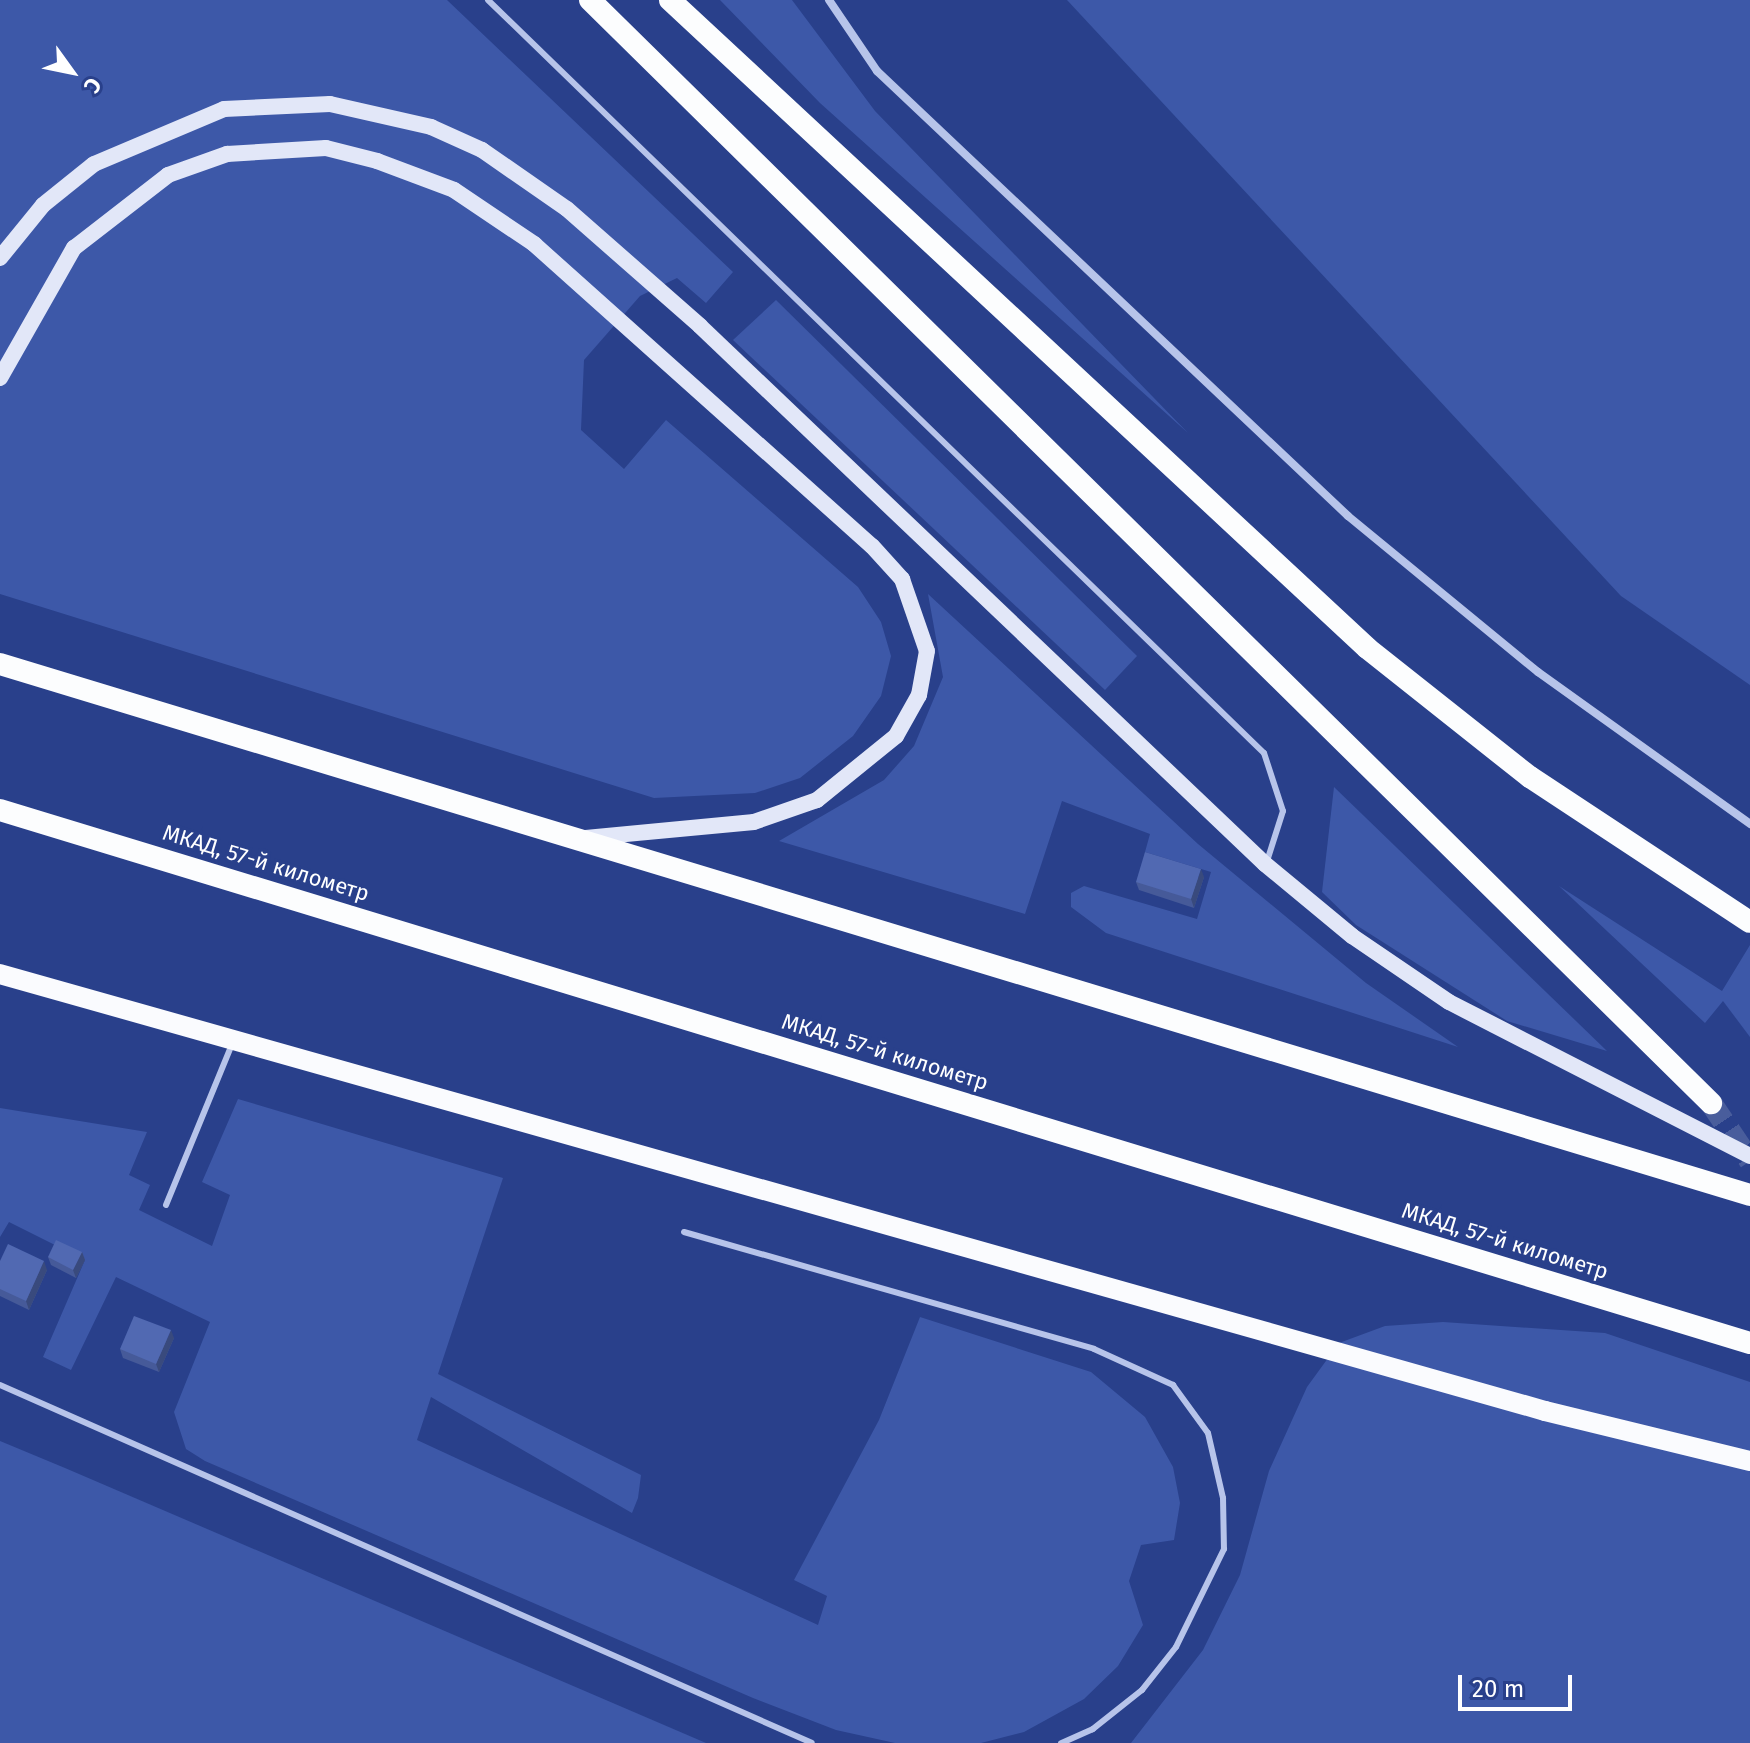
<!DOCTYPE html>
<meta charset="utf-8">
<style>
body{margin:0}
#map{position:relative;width:1750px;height:1743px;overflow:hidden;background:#29408b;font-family:"Fira Sans",sans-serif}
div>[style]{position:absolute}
.green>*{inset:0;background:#3d58a8}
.trunk-tunnel>*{height:22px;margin-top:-11px;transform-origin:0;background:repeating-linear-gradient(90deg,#495d9c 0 22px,transparent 0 33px)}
.service>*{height:6px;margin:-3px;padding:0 3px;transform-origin:3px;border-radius:3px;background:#b7c4ea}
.minor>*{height:8px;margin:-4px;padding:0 4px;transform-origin:4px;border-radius:4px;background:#b7c4ea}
.secondary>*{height:16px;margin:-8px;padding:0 8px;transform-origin:8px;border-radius:8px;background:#e2e7f8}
.primary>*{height:20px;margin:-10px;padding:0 10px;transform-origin:10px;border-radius:10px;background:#fafbfe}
.trunk>*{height:22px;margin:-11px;padding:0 11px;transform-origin:11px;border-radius:11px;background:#fcfdfe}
.wall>*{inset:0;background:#465a99}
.shaded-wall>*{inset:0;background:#394a7d}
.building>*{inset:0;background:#5169b2}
span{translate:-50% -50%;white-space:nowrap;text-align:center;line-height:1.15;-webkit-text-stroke:6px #29408b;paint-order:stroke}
.street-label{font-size:22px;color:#fff}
.north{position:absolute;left:32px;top:32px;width:80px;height:80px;-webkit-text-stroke:6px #29408b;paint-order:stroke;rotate:123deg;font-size:22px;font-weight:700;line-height:32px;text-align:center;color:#fff}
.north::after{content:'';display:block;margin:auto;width:28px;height:36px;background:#fff;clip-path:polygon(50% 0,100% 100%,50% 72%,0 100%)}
.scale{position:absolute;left:1458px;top:1675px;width:114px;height:36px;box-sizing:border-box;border:4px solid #fff;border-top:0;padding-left:10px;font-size:24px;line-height:28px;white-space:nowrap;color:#fff;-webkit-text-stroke:6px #29408b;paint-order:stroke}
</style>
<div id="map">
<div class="green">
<div style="clip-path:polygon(0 0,447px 0,733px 272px,706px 303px,677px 278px,640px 296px,584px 360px,581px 430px,624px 469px,666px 420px,858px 587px,881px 622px,891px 656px,881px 696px,853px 736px,800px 778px,755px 793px,654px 798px,0 594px)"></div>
<div style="clip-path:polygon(720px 0,792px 0,875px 111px,1188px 433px,820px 103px)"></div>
<div style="clip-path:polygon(1067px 0,1750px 0,1750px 685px,1621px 596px)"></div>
<div style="clip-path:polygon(776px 300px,1137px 656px,1105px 690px,733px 340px)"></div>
<div style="clip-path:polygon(928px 594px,1198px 844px,1366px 983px,1458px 1047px,1106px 933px,1071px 907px,1071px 893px,1084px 886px,1197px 919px,1211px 872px,1145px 852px,1150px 834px,1062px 801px,1025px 914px,779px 841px,884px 780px,914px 746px,943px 677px)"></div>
<div style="clip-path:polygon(1334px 787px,1607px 1051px,1507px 1021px,1356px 925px,1322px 892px)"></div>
<div style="clip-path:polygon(1559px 886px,1722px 991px,1750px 945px,1750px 1037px,1723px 1001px,1705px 1023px)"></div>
<div style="clip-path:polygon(238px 1099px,503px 1178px,438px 1374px,641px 1475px,638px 1498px,632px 1513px,431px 1397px,417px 1440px,818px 1625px,827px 1596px,794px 1580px,879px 1420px,920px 1317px,1091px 1372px,1145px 1417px,1173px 1467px,1180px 1503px,1174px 1540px,1141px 1545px,1129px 1581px,1143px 1625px,1118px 1666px,1084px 1699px,1024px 1732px,981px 1743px,895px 1743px,836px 1730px,753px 1698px,205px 1461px,186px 1449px,174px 1412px,210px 1322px,116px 1277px,71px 1370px,43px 1357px,85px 1260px,9px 1222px,0 1237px,0 1108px,147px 1132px,129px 1175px,150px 1185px,139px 1210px,212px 1246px,230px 1195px,202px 1182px)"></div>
<div style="clip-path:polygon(1443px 1322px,1605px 1333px,1750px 1382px,1750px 1743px,1131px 1743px,1203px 1650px,1240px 1575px,1269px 1471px,1307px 1387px,1339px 1343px,1385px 1326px)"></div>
<div style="clip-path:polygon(0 1441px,65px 1468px,706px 1743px,0 1743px)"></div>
</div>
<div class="trunk-tunnel">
<div style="left:1711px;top:1103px;width:70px;rotate:56.1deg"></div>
</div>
<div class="service">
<div style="left:488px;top:0;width:1081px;rotate:44.14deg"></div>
<div style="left:1264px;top:753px;width:61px;rotate:71.9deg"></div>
<div style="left:1283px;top:811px;width:52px;rotate:107.7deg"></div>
<div style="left:166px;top:1205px;width:174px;rotate:-67.7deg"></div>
<div style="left:684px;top:1232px;width:426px;rotate:15.9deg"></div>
<div style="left:1094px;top:1349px;width:87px;rotate:24.5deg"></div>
<div style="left:1173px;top:1385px;width:59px;rotate:53.9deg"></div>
<div style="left:1208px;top:1433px;width:67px;rotate:77deg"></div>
<div style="left:1223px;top:1498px;width:51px;rotate:88.9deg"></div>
<div style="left:1224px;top:1549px;width:109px;rotate:116.1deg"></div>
<div style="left:1176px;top:1647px;width:55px;rotate:128.3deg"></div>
<div style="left:1142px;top:1690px;width:63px;rotate:141.5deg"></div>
<div style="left:1093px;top:1729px;width:35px;rotate:156deg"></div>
<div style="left:0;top:1385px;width:887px;rotate:23.79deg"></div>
</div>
<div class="minor">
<div style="left:829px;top:0;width:86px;rotate:55.9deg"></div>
<div style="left:877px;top:71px;width:648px;rotate:43.37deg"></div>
<div style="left:1348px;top:516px;width:246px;rotate:39.4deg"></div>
<div style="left:1538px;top:672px;width:261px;rotate:35.6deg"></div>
</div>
<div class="secondary">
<div style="left:0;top:258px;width:68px;rotate:-50.9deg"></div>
<div style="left:43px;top:205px;width:65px;rotate:-38.8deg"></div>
<div style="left:94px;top:164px;width:141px;rotate:-22.9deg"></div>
<div style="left:224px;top:109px;width:106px;rotate:-2.7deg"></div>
<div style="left:330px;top:104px;width:104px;rotate:12.8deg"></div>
<div style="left:431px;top:127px;width:56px;rotate:24.3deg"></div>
<div style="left:482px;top:150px;width:103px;rotate:34.8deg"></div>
<div style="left:567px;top:209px;width:177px;rotate:41.3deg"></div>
<div style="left:700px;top:326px;width:780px;rotate:43.6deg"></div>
<div style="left:1265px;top:864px;width:113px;rotate:39.6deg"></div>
<div style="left:1352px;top:936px;width:117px;rotate:34.2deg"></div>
<div style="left:1449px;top:1002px;width:338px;rotate:27.1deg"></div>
<div style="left:0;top:378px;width:150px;rotate:-60.4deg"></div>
<div style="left:74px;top:248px;width:119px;rotate:-37.8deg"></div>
<div style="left:168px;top:175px;width:63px;rotate:-19.6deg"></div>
<div style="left:227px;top:154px;width:99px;rotate:-3.5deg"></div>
<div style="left:326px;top:148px;width:53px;rotate:14.3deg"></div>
<div style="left:377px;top:161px;width:82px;rotate:20.6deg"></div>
<div style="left:454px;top:190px;width:97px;rotate:34deg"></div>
<div style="left:534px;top:244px;width:453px;rotate:41.8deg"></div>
<div style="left:872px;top:546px;width:45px;rotate:47.7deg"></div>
<div style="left:902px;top:579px;width:76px;rotate:70.9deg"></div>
<div style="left:927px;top:651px;width:45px;rotate:100.3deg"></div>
<div style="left:919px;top:695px;width:47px;rotate:119.3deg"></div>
<div style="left:896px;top:736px;width:102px;rotate:141deg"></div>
<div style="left:817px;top:800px;width:67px;rotate:160.8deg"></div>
<div style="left:754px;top:822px;width:169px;rotate:174.6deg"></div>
</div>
<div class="primary">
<div style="left:0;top:974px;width:1606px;rotate:15.79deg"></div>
<div style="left:1545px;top:1411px;width:211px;rotate:13.7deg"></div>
</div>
<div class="trunk">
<div style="left:590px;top:0;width:1573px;rotate:44.54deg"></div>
<div style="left:670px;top:0;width:952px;rotate:42.91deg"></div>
<div style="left:1367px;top:648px;width:208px;rotate:38.4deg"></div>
<div style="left:1530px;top:777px;width:263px;rotate:33.4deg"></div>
<div style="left:0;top:664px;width:1829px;rotate:16.88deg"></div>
<div style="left:0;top:810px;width:1829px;rotate:16.94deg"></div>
</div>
<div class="wall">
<div style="clip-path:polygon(1204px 877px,1194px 908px,1139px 890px,1136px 882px)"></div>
<div style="clip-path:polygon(82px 1252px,85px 1260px,76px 1278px,51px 1265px,48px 1257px)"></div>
<div style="clip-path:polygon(0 1261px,47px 1270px,29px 1310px,0 1296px)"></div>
<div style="clip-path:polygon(174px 1338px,159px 1372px,123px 1358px,120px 1349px)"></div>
</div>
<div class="shaded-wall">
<div style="clip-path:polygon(1201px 869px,1204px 877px,1194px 908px,1191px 899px)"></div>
<div style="clip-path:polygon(82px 1252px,85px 1260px,76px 1278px,73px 1270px)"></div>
<div style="clip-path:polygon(44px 1261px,47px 1270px,29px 1310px,26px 1301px)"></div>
<div style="clip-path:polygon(171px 1330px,174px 1338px,159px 1372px,156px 1364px)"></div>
</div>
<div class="building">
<div style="clip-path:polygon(1145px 852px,1201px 869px,1191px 899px,1136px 882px)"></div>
<div style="clip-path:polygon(56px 1240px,82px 1252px,73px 1270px,48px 1257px)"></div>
<div style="clip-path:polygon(8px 1244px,44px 1261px,26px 1301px,0 1289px,0 1261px)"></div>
<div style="clip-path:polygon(134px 1316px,171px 1330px,156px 1364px,120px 1349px)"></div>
</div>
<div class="street-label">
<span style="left:266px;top:863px;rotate:17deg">МКАД, 57-й километр</span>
<span style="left:885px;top:1052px;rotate:17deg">МКАД, 57-й километр</span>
<span style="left:1505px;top:1241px;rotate:17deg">МКАД, 57-й километр</span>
</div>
<div class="north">С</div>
<div class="scale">20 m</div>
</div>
